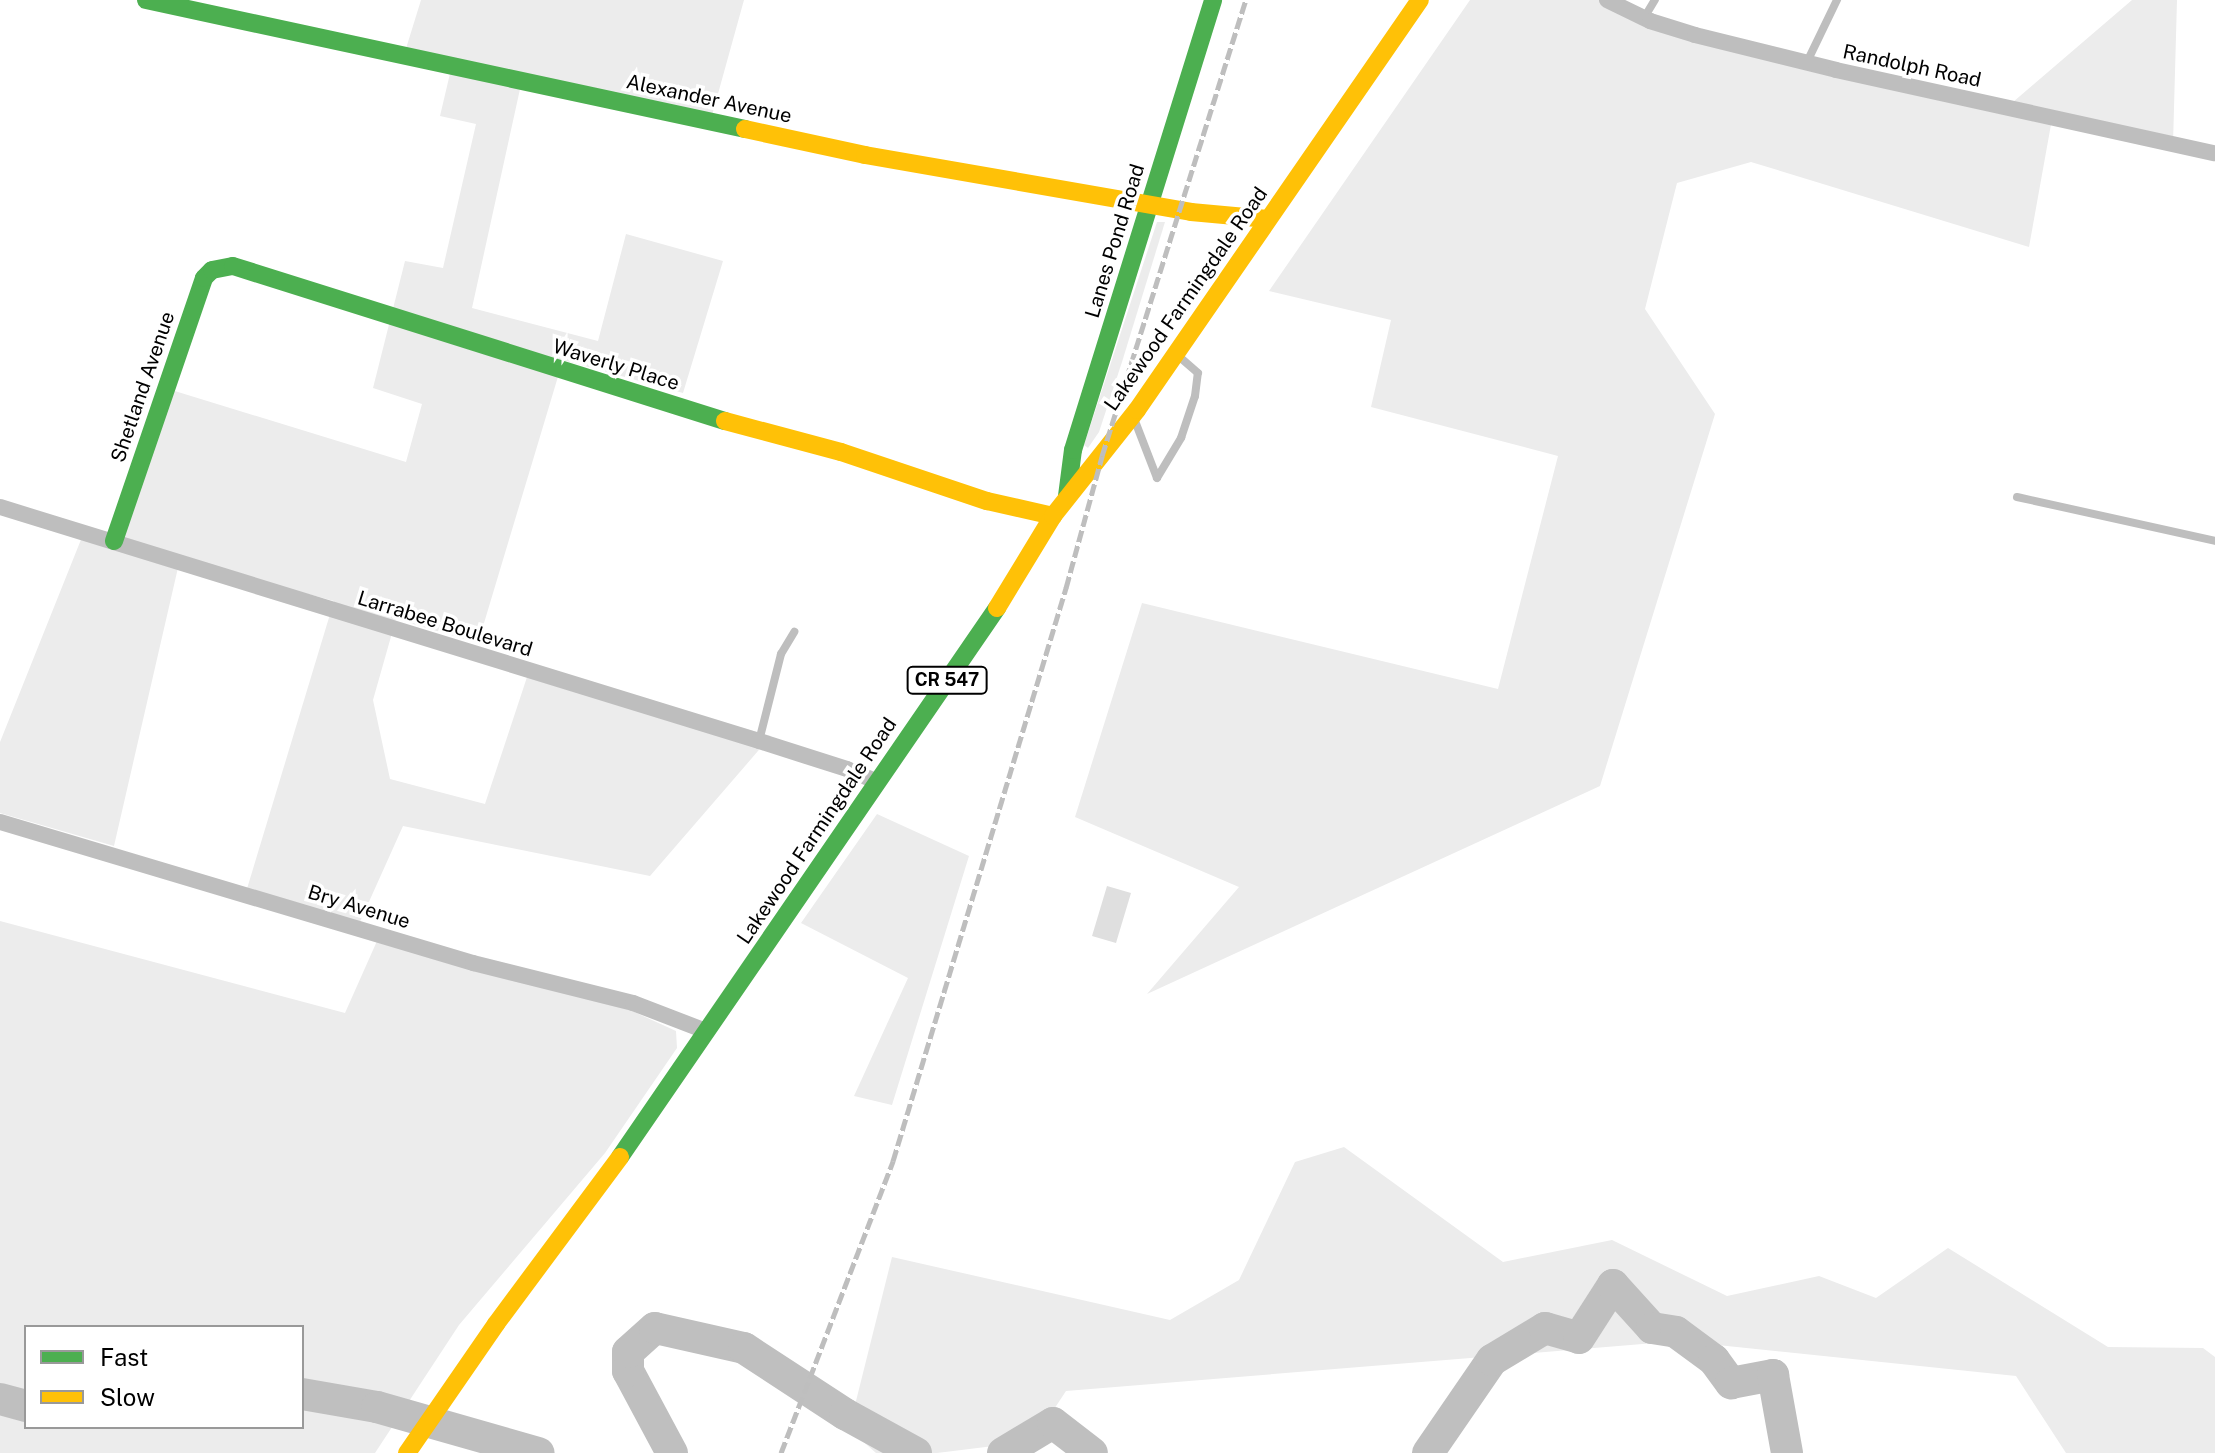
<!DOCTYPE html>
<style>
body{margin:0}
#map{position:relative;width:2215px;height:1453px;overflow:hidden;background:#fff;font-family:"Public Sans",sans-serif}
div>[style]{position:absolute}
.green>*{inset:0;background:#ececec}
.river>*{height:32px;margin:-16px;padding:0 16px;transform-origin:16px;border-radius:16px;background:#bfbfbf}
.building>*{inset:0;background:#dfdfdf}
.lane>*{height:8px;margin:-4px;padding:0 4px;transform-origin:4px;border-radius:4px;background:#bebebe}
.street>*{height:16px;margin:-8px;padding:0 8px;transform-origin:8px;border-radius:8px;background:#bebebe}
.fast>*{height:18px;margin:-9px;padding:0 9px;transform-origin:9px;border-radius:9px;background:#4caf50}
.slow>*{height:18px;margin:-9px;padding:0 9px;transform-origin:9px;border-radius:9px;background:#ffc107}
.rail>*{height:5px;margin-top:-2.5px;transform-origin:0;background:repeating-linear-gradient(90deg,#bebebe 0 12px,transparent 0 16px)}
span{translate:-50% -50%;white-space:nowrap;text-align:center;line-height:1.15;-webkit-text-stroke:7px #fff;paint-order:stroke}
.shield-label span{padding:2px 6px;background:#fff;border:2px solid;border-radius:6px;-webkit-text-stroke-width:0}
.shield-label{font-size:18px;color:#000;font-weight:700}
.street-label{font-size:20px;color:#000}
.legend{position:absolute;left:24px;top:1325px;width:280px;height:104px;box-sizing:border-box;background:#fff;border:2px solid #999;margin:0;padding:10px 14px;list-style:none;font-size:24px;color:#000}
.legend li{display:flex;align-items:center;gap:16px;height:40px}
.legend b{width:40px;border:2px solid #999}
</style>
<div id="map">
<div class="green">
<div style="clip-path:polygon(421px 0,744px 0,711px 119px,522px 80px,472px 308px,598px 341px,626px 234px,723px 261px,683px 393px,563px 360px,478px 643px,396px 619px,373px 700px,390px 779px,485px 804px,530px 668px,771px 736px,650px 876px,403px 826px,359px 924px,246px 892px,334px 601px,180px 559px,114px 846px,0 813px,0 742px,86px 527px,120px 536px,165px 388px,406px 462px,422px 404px,373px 388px,405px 261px,443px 268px,476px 124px,440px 116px,452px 65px,404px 55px)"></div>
<div style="clip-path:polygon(1470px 0,1623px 0,1710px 39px,2006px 108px,2132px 0,2177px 0,2173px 144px,2052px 119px,2029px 247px,1751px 162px,1677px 183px,1645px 309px,1715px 414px,1600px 786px,1147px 994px,1239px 887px,1075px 817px,1142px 603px,1498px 689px,1558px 456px,1371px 407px,1391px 320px,1269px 291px)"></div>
<div style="clip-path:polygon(1157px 222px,1165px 222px,1122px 362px,1099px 432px,1088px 448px,1084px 445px)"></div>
<div style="clip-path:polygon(877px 814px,969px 856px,892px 1105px,854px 1096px,908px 978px,801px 923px)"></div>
<div style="clip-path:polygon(evenodd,0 921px,345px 1013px,377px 941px,630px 1010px,676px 1031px,677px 1048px,605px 1153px,459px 1325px,375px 1453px,0 1453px,0 921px,26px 1327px,302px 1327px,302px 1427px,26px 1427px,26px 1327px)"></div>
<div style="clip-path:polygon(1344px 1147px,1503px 1262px,1612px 1240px,1727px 1296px,1819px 1276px,1876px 1298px,1948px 1248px,2108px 1347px,2203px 1348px,2215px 1357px,2215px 1453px,2066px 1453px,2016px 1376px,1679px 1341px,1066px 1391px,1033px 1441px,937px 1453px,876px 1453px,849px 1429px,892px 1257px,1170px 1320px,1239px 1280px,1295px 1162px)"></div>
</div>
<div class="river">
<div style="left:302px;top:1394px;width:76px;rotate:9.8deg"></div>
<div style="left:377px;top:1407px;width:168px;rotate:15.9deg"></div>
<div style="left:0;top:1399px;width:27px;rotate:15deg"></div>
<div style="left:672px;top:1453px;width:93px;rotate:-118.2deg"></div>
<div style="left:628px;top:1371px;width:19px;rotate:-90deg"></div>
<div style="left:628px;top:1352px;width:36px;rotate:-42deg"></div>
<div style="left:655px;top:1328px;width:91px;rotate:12.7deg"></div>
<div style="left:744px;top:1348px;width:121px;rotate:33.2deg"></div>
<div style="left:845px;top:1414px;width:81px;rotate:28.8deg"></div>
<div style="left:1003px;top:1453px;width:58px;rotate:-31deg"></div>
<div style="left:1053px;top:1423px;width:49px;rotate:37.6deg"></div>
<div style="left:1428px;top:1453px;width:113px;rotate:-55.5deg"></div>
<div style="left:1492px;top:1360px;width:62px;rotate:-31.1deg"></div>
<div style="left:1545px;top:1328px;width:35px;rotate:16deg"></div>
<div style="left:1579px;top:1338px;width:63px;rotate:-57.3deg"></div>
<div style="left:1613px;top:1285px;width:58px;rotate:47.8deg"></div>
<div style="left:1652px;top:1328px;width:24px;rotate:9deg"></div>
<div style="left:1676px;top:1332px;width:47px;rotate:36.4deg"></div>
<div style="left:1714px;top:1360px;width:29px;rotate:54deg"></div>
<div style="left:1731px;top:1383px;width:43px;rotate:-10.8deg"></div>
<div style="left:1773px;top:1375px;width:79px;rotate:79.8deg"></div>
</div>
<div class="building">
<div style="clip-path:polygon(1107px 886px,1131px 893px,1116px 943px,1092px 936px)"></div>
</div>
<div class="lane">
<div style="left:1644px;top:18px;width:21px;rotate:-59deg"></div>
<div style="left:1807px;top:62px;width:69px;rotate:-64.2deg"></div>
<div style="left:1135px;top:421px;width:61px;rotate:68.9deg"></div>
<div style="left:1157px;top:478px;width:47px;rotate:-59deg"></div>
<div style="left:1181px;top:438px;width:44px;rotate:-71.6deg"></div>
<div style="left:1195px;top:396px;width:23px;rotate:-83deg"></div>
<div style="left:1198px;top:373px;width:28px;rotate:-139deg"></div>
<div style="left:2017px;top:497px;width:203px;rotate:12.5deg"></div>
<div style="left:759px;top:741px;width:90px;rotate:-75.8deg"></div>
<div style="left:781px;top:654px;width:26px;rotate:-59deg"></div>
</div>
<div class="street">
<div style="left:1607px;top:0;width:48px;rotate:26deg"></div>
<div style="left:1650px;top:21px;width:47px;rotate:17.3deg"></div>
<div style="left:1695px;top:35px;width:145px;rotate:13.9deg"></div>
<div style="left:1836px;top:70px;width:388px;rotate:12.4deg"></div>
<div style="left:0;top:507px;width:794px;rotate:17.13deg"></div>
<div style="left:759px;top:741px;width:92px;rotate:17.7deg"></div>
<div style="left:847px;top:769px;width:33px;rotate:23deg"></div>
<div style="left:0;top:822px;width:494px;rotate:16.6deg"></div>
<div style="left:473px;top:963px;width:165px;rotate:14deg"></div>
<div style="left:633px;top:1003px;width:78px;rotate:21deg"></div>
</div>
<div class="fast">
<div style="left:146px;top:0;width:613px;rotate:12.15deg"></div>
<div style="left:1067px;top:496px;width:46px;rotate:-82.6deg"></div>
<div style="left:1073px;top:450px;width:471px;rotate:-72.7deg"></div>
<div style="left:114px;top:541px;width:278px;rotate:-71.1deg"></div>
<div style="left:204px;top:278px;width:11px;rotate:-45deg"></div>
<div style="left:212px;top:270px;width:21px;rotate:-11deg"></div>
<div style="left:233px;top:266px;width:516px;rotate:17.49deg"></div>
<div style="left:620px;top:1157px;width:666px;rotate:-55.52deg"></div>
</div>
<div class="slow">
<div style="left:745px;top:129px;width:123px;rotate:12.2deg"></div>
<div style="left:865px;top:155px;width:331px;rotate:9.9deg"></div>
<div style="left:1191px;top:212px;width:77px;rotate:5.2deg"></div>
<div style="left:725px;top:421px;width:120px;rotate:15deg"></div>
<div style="left:841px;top:452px;width:154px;rotate:18.6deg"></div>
<div style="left:987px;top:501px;width:68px;rotate:12.8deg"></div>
<div style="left:997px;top:608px;width:108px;rotate:-58.7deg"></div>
<div style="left:1053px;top:516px;width:135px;rotate:-51.6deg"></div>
<div style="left:1137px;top:410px;width:498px;rotate:-55.4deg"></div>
<div style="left:407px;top:1453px;width:157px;rotate:-55.4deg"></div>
<div style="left:496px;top:1324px;width:208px;rotate:-53.4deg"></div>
</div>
<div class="rail">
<div style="left:781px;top:1453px;width:313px;rotate:-69deg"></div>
<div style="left:893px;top:1161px;width:599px;rotate:-73.2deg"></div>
<div style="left:1066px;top:588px;width:137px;rotate:-74.7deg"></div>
<div style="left:1102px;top:456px;width:478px;rotate:-72.5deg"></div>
</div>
<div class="shield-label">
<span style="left:947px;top:680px">CR 547</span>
</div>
<div class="street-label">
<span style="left:1912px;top:66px;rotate:12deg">Randolph Road</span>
<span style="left:709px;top:99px;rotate:12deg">Alexander Avenue</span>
<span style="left:1115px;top:241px;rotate:-73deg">Lanes Pond Road</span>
<span style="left:1186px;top:299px;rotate:-55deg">Lakewood Farmingdale Road</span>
<span style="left:616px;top:365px;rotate:17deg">Waverly Place</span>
<span style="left:143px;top:387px;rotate:-71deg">Shetland Avenue</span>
<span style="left:445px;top:624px;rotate:17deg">Larrabee Boulevard</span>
<span style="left:817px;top:831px;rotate:-56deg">Lakewood Farmingdale Road</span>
<span style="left:359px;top:907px;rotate:17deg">Bry Avenue</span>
</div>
<ul class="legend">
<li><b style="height:10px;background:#4caf50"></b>Fast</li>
<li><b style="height:10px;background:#ffc107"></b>Slow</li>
</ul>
</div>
